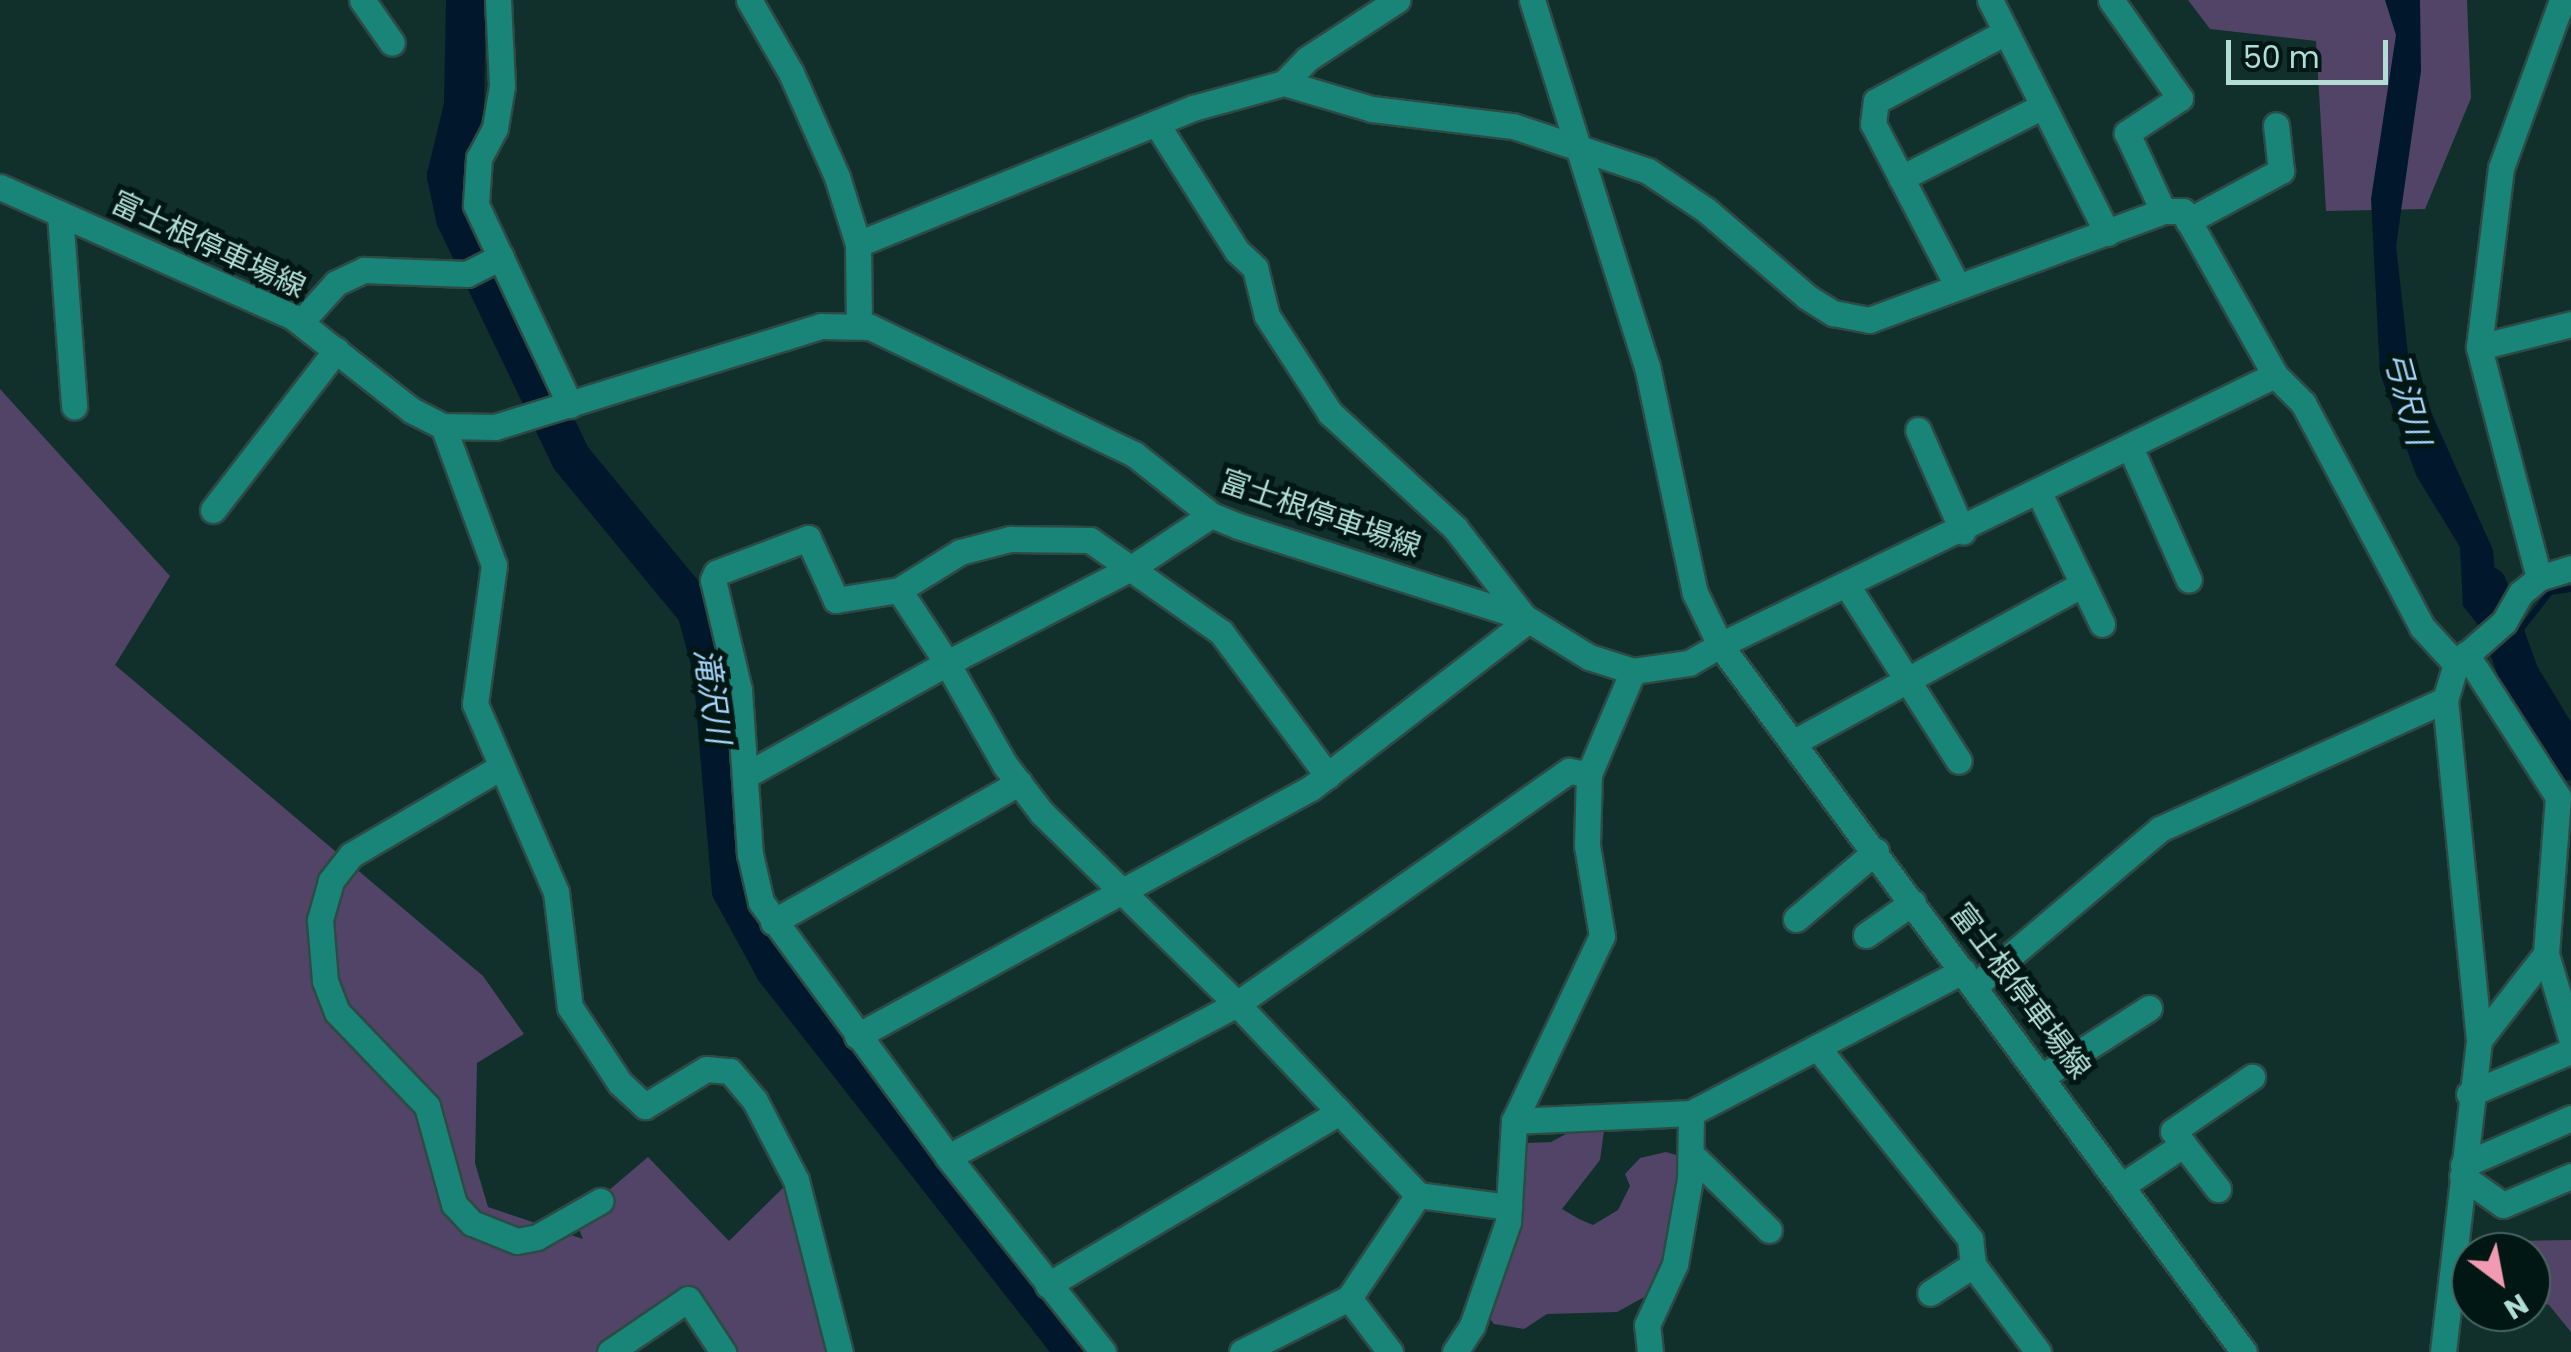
<!DOCTYPE html>
<meta charset="utf-8">
<style>
body{margin:0}
#map{position:relative;width:2571px;height:1352px;overflow:hidden;background:#112f2b;font-family:Poppins,"Noto Sans JP",sans-serif}
div>[style]{position:absolute}
.green>*{inset:0;background:#524466}
.water>*{inset:0;background:#00172c}
.stream>*{height:6px;margin:-3px;padding:0 3px;transform-origin:3px;border-radius:3px;background:#00172c}
.river>*{height:40px;margin:-20px;padding:0 20px;transform-origin:20px;border-radius:20px;background:#00172c}
.roads{filter:drop-shadow(2px 0 #2e4a45) drop-shadow(-2px 0 #2e4a45) drop-shadow(0 2px #2e4a45) drop-shadow(0 -2px #2e4a45)}
.street>*{height:25px;margin:-12.5px;padding:0 12.5px;transform-origin:12.5px;border-radius:12.5px;background:#198478}
.secondary>*{height:25px;margin:-12.5px;padding:0 12.5px;transform-origin:12.5px;border-radius:12.5px;background:#198478}
span{translate:-50% -50%;white-space:nowrap;text-align:center;line-height:1.15;-webkit-text-stroke:10px #001713;paint-order:stroke}
.street-label{font-size:30px;color:#b1ddd5}
.water-label{font-size:32px;color:#a5d4fa;font-style:italic}
.north{position:absolute;left:2451px;top:1232px;width:100px;height:100px;box-sizing:border-box;background:#001713;border:2px solid #476661;border-radius:50%;rotate:148deg;font-size:28px;font-weight:700;line-height:40px;text-align:center;color:#b1ddd5}
.north::after{content:'';display:block;margin:auto;width:35px;height:45px;background:#f19ab1;clip-path:polygon(50% 0,100% 100%,50% 72%,0 100%)}
.scale{position:absolute;left:2226px;top:40px;width:162px;height:45px;box-sizing:border-box;border:5px solid #b1ddd5;border-top:0;padding-left:12px;font-size:30px;line-height:35px;white-space:nowrap;color:#b1ddd5;-webkit-text-stroke:8px #001713;paint-order:stroke}
</style>
<div id="map">
<div class="green">
<div style="clip-path:polygon(2188px 0,2467px 0,2471px 98px,2425px 209px,2326px 211px,2316px 41px,2210px 29px)"></div>
<div style="clip-path:polygon(0 389px,170px 576px,115px 665px,483px 976px,524px 1034px,477px 1063px,475px 1163px,488px 1207px,583px 1239px,575px 1219px,648px 1157px,729px 1241px,791px 1180px,833px 1352px,729px 1352px,693px 1307px,651px 1309px,625px 1352px,0 1352px)"></div>
<div style="clip-path:polygon(1596px 1118px,1604px 1131px,1600px 1160px,1562px 1209px,1579px 1219px,1593px 1225px,1618px 1210px,1630px 1186px,1625px 1174px,1640px 1158px,1666px 1152px,1683px 1157px,1659px 1289px,1617px 1312px,1547px 1314px,1524px 1329px,1494px 1324px,1481px 1307px,1526px 1143px,1551px 1142px)"></div>
<div style="clip-path:polygon(2571px 1240px,2571px 1332px,2549px 1305px,2531px 1300px,2531px 1252px,2492px 1252px,2504px 1241px)"></div>
</div>
<div class="water">
<div style="clip-path:polygon(2385px 0,2420px 0,2421px 71px,2396px 246px,2409px 363px,2493px 550px,2498px 617px,2484px 632px,2463px 606px,2460px 547px,2416px 475px,2380px 373px,2371px 199px,2396px 35px)"></div>
</div>
<div class="stream">
<div style="left:2508px;top:646px;width:68px;rotate:-52.1deg"></div>
<div style="left:2550px;top:592px;width:21px;rotate:-8deg"></div>
</div>
<div class="river">
<div style="left:466px;top:0;width:106px;rotate:91.1deg"></div>
<div style="left:464px;top:106px;width:72px;rotate:103.7deg"></div>
<div style="left:447px;top:176px;width:43px;rotate:77.9deg"></div>
<div style="left:456px;top:218px;width:266px;rotate:64.4deg"></div>
<div style="left:571px;top:458px;width:198px;rotate:50.5deg"></div>
<div style="left:697px;top:611px;width:61px;rotate:74.8deg"></div>
<div style="left:713px;top:670px;width:221px;rotate:85.1deg"></div>
<div style="left:732px;top:890px;width:90px;rotate:61.4deg"></div>
<div style="left:775px;top:969px;width:487px;rotate:51.9deg"></div>
<div style="left:2487px;top:586px;width:95px;rotate:70.2deg"></div>
<div style="left:2519px;top:675px;width:100px;rotate:58.8deg"></div>
</div>
<div class="roads">
<div class="street">
<div style="left:362px;top:0;width:52px;rotate:55.1deg"></div>
<div style="left:498px;top:0;width:86px;rotate:87.3deg"></div>
<div style="left:502px;top:86px;width:43px;rotate:99.5deg"></div>
<div style="left:495px;top:128px;width:34px;rotate:118deg"></div>
<div style="left:479px;top:158px;width:47px;rotate:93.7deg"></div>
<div style="left:476px;top:205px;width:221px;rotate:64.8deg"></div>
<div style="left:749px;top:0;width:84px;rotate:60.1deg"></div>
<div style="left:791px;top:73px;width:114px;rotate:66.1deg"></div>
<div style="left:837px;top:177px;width:70px;rotate:72.6deg"></div>
<div style="left:858px;top:244px;width:81px;rotate:89.3deg"></div>
<div style="left:1990px;top:0;width:261px;rotate:63.3deg"></div>
<div style="left:2111px;top:0;width:120px;rotate:54.9deg"></div>
<div style="left:2180px;top:98px;width:64px;rotate:146.6deg"></div>
<div style="left:2127px;top:133px;width:86px;rotate:65.2deg"></div>
<div style="left:1284px;top:83px;width:92px;rotate:16.5deg"></div>
<div style="left:1372px;top:109px;width:142px;rotate:6.9deg"></div>
<div style="left:1513px;top:126px;width:142px;rotate:18.4deg"></div>
<div style="left:1648px;top:171px;width:70px;rotate:33.9deg"></div>
<div style="left:1706px;top:210px;width:133px;rotate:40.7deg"></div>
<div style="left:1807px;top:297px;width:31px;rotate:32deg"></div>
<div style="left:1833px;top:313px;width:37px;rotate:11deg"></div>
<div style="left:1869px;top:320px;width:314px;rotate:-20.3deg"></div>
<div style="left:2163px;top:211px;width:20px"></div>
<div style="left:2183px;top:211px;width:188px;rotate:60.7deg"></div>
<div style="left:1156px;top:123px;width:151px;rotate:57.7deg"></div>
<div style="left:1237px;top:251px;width:25px;rotate:43deg"></div>
<div style="left:1255px;top:268px;width:49px;rotate:76deg"></div>
<div style="left:1267px;top:316px;width:116px;rotate:57deg"></div>
<div style="left:1330px;top:413px;width:170px;rotate:42.6deg"></div>
<div style="left:1455px;top:528px;width:113px;rotate:52.2deg"></div>
<div style="left:1901px;top:178px;width:159px;rotate:-26.9deg"></div>
<div style="left:60px;top:214px;width:193px;rotate:85.8deg"></div>
<div style="left:2188px;top:221px;width:106px;rotate:-28.3deg"></div>
<div style="left:2281px;top:171px;width:46px;rotate:-96.2deg"></div>
<div style="left:858px;top:244px;width:362px;rotate:-22.1deg"></div>
<div style="left:1193px;top:108px;width:94px;rotate:-15.4deg"></div>
<div style="left:1284px;top:83px;width:33px;rotate:-46deg"></div>
<div style="left:1307px;top:59px;width:108px;rotate:-33.2deg"></div>
<div style="left:1958px;top:287px;width:184px;rotate:-117.5deg"></div>
<div style="left:1873px;top:124px;width:23px;rotate:-83deg"></div>
<div style="left:1876px;top:101px;width:147px;rotate:-28deg"></div>
<div style="left:301px;top:322px;width:52px;rotate:-48.1deg"></div>
<div style="left:336px;top:283px;width:31px;rotate:-25deg"></div>
<div style="left:364px;top:270px;width:103px;rotate:2.2deg"></div>
<div style="left:467px;top:274px;width:38px;rotate:-27deg"></div>
<div style="left:2479px;top:347px;width:95px;rotate:-14deg"></div>
<div style="left:443px;top:426px;width:148px;rotate:69.9deg"></div>
<div style="left:494px;top:565px;width:140px;rotate:97.8deg"></div>
<div style="left:475px;top:704px;width:205px;rotate:66.7deg"></div>
<div style="left:556px;top:892px;width:116px;rotate:83.1deg"></div>
<div style="left:570px;top:1007px;width:91px;rotate:56.7deg"></div>
<div style="left:620px;top:1083px;width:34px;rotate:43deg"></div>
<div style="left:645px;top:1106px;width:71px;rotate:-31.2deg"></div>
<div style="left:706px;top:1069px;width:24px;rotate:5deg"></div>
<div style="left:730px;top:1071px;width:39px;rotate:50deg"></div>
<div style="left:755px;top:1101px;width:89px;rotate:62.6deg"></div>
<div style="left:796px;top:1180px;width:178px;rotate:75.7deg"></div>
<div style="left:1918px;top:430px;width:111px;rotate:66.2deg"></div>
<div style="left:2130px;top:447px;width:145px;rotate:66.1deg"></div>
<div style="left:2040px;top:495px;width:143px;rotate:64.3deg"></div>
<div style="left:213px;top:510px;width:202px;rotate:-52.4deg"></div>
<div style="left:1848px;top:587px;width:206px;rotate:57.5deg"></div>
<div style="left:899px;top:590px;width:72px;rotate:-31.9deg"></div>
<div style="left:960px;top:552px;width:52px;rotate:-14.6deg"></div>
<div style="left:1010px;top:539px;width:80px;rotate:0.7deg"></div>
<div style="left:1090px;top:540px;width:160px;rotate:35.1deg"></div>
<div style="left:1221px;top:632px;width:179px;rotate:53.4deg"></div>
<div style="left:2466px;top:654px;width:170px;rotate:57.2deg"></div>
<div style="left:2558px;top:797px;width:157px;rotate:94.4deg"></div>
<div style="left:2546px;top:954px;width:109px;rotate:127.9deg"></div>
<div style="left:1796px;top:741px;width:327px;rotate:-28.7deg"></div>
<div style="left:501px;top:767px;width:174px;rotate:149.6deg"></div>
<div style="left:351px;top:855px;width:33px;rotate:128deg"></div>
<div style="left:331px;top:881px;width:41px;rotate:105.8deg"></div>
<div style="left:320px;top:920px;width:61px;rotate:85.3deg"></div>
<div style="left:325px;top:981px;width:33px;rotate:69deg"></div>
<div style="left:337px;top:1012px;width:130px;rotate:46.2deg"></div>
<div style="left:427px;top:1106px;width:102px;rotate:74.6deg"></div>
<div style="left:454px;top:1204px;width:26px;rotate:47deg"></div>
<div style="left:472px;top:1223px;width:48px;rotate:21.8deg"></div>
<div style="left:517px;top:1241px;width:20px;rotate:-11deg"></div>
<div style="left:537px;top:1237px;width:73px;rotate:-29.7deg"></div>
<div style="left:746px;top:775px;width:230px;rotate:-29.1deg"></div>
<div style="left:947px;top:663px;width:87px;rotate:-123.3deg"></div>
<div style="left:899px;top:590px;width:64px;rotate:171deg"></div>
<div style="left:836px;top:600px;width:68px;rotate:-114.3deg"></div>
<div style="left:808px;top:538px;width:98px;rotate:159.2deg"></div>
<div style="left:716px;top:573px;width:8px;rotate:113deg"></div>
<div style="left:713px;top:580px;width:113px;rotate:76.7deg"></div>
<div style="left:739px;top:690px;width:164px;rotate:86.2deg"></div>
<div style="left:750px;top:854px;width:49px;rotate:77.1deg"></div>
<div style="left:761px;top:902px;width:316px;rotate:53.7deg"></div>
<div style="left:948px;top:1157px;width:249px;rotate:51.5deg"></div>
<div style="left:1796px;top:919px;width:105px;rotate:-40.4deg"></div>
<div style="left:773px;top:922px;width:283px;rotate:-29.5deg"></div>
<div style="left:1866px;top:935px;width:57px;rotate:-35.1deg"></div>
<div style="left:2546px;top:954px;width:88px;rotate:73.4deg"></div>
<div style="left:1976px;top:985px;width:241px;rotate:-40.3deg"></div>
<div style="left:2160px;top:829px;width:313px;rotate:-24.4deg"></div>
<div style="left:857px;top:1036px;width:517px;rotate:-28.65deg"></div>
<div style="left:1311px;top:788px;width:273px;rotate:-37.7deg"></div>
<div style="left:1817px;top:1047px;width:246px;rotate:51.4deg"></div>
<div style="left:1970px;top:1239px;width:26px;rotate:83deg"></div>
<div style="left:1973px;top:1265px;width:51px;rotate:146.9deg"></div>
<div style="left:2043px;top:1076px;width:126px;rotate:-32.7deg"></div>
<div style="left:2469px;top:1094px;width:111px;rotate:-22.9deg"></div>
<div style="left:1514px;top:1121px;width:177px;rotate:-2.6deg"></div>
<div style="left:1691px;top:1113px;width:307px;rotate:-27.6deg"></div>
<div style="left:1693px;top:1156px;width:106px;rotate:44.2deg"></div>
<div style="left:948px;top:1157px;width:327px;rotate:-27.9deg"></div>
<div style="left:1237px;top:1004px;width:406px;rotate:-35.1deg"></div>
<div style="left:1569px;top:771px;width:20px;rotate:9deg"></div>
<div style="left:2463px;top:1165px;width:118px;rotate:-23.5deg"></div>
<div style="left:2462px;top:1176px;width:50px;rotate:35.3deg"></div>
<div style="left:2503px;top:1205px;width:74px;rotate:-23.1deg"></div>
<div style="left:2123px;top:1185px;width:73px;rotate:-33.9deg"></div>
<div style="left:2218px;top:1189px;width:73px;rotate:-127.8deg"></div>
<div style="left:2173px;top:1131px;width:96px;rotate:-34.4deg"></div>
<div style="left:1418px;top:1195px;width:92px;rotate:7.5deg"></div>
<div style="left:1973px;top:1265px;width:109px;rotate:53.2deg"></div>
<div style="left:1048px;top:1285px;width:339px;rotate:-30.7deg"></div>
<div style="left:610px;top:1352px;width:94px;rotate:-34.2deg"></div>
<div style="left:688px;top:1299px;width:64px;rotate:56.6deg"></div>
<div style="left:1242px;top:1352px;width:120px;rotate:-26.8deg"></div>
<div style="left:1349px;top:1298px;width:68px;rotate:52.8deg"></div>
<div style="left:1455px;top:1352px;width:31px;rotate:-57deg"></div>
<div style="left:1472px;top:1326px;width:110px;rotate:-70.9deg"></div>
<div style="left:1508px;top:1222px;width:101px;rotate:-86.6deg"></div>
<div style="left:1514px;top:1121px;width:205px;rotate:-64.6deg"></div>
<div style="left:1602px;top:936px;width:92px;rotate:-99.4deg"></div>
<div style="left:1587px;top:845px;width:71px;rotate:-88.4deg"></div>
<div style="left:1589px;top:774px;width:112px;rotate:-66.9deg"></div>
<div style="left:1650px;top:1352px;width:27px;rotate:-96deg"></div>
<div style="left:1647px;top:1325px;width:67px;rotate:-65.3deg"></div>
<div style="left:1675px;top:1264px;width:86px;rotate:-80deg"></div>
<div style="left:1690px;top:1179px;width:66px;rotate:-89.1deg"></div>
</div>
<div class="secondary">
<div style="left:1532px;top:0;width:384px;rotate:72.6deg"></div>
<div style="left:1647px;top:366px;width:232px;rotate:78.1deg"></div>
<div style="left:1695px;top:593px;width:58px;rotate:64.3deg"></div>
<div style="left:1720px;top:645px;width:617px;rotate:-25.94deg"></div>
<div style="left:2275px;top:375px;width:40px;rotate:45deg"></div>
<div style="left:2303px;top:403px;width:254px;rotate:62deg"></div>
<div style="left:2422px;top:627px;width:50px;rotate:47.4deg"></div>
<div style="left:0;top:187px;width:321px;rotate:23.9deg"></div>
<div style="left:293px;top:317px;width:150px;rotate:38.2deg"></div>
<div style="left:411px;top:410px;width:36px;rotate:27deg"></div>
<div style="left:443px;top:426px;width:52px;rotate:1.1deg"></div>
<div style="left:495px;top:427px;width:341px;rotate:-17.2deg"></div>
<div style="left:821px;top:326px;width:49px;rotate:1.2deg"></div>
<div style="left:870px;top:327px;width:293px;rotate:25.7deg"></div>
<div style="left:1134px;top:454px;width:98px;rotate:38.4deg"></div>
<div style="left:1211px;top:515px;width:29px;rotate:22deg"></div>
<div style="left:1238px;top:526px;width:300px;rotate:17.7deg"></div>
<div style="left:1524px;top:617px;width:76px;rotate:31.6deg"></div>
<div style="left:1589px;top:657px;width:46px;rotate:17.7deg"></div>
<div style="left:1633px;top:671px;width:57px;rotate:-8.1deg"></div>
<div style="left:1689px;top:663px;width:36px;rotate:-30deg"></div>
<div style="left:1720px;top:645px;width:880px;rotate:53.46deg"></div>
<div style="left:1211px;top:515px;width:94px;rotate:146.3deg"></div>
<div style="left:1133px;top:567px;width:209px;rotate:152.7deg"></div>
<div style="left:947px;top:663px;width:117px;rotate:60.4deg"></div>
<div style="left:1005px;top:765px;width:61px;rotate:52.4deg"></div>
<div style="left:1042px;top:813px;width:273px;rotate:44.4deg"></div>
<div style="left:1237px;top:1004px;width:263px;rotate:46.5deg"></div>
<div style="left:1418px;top:1195px;width:124px;rotate:123.8deg"></div>
<div style="left:2539px;top:578px;width:239px;rotate:-104.6deg"></div>
<div style="left:2479px;top:347px;width:180px;rotate:-83deg"></div>
<div style="left:2501px;top:168px;width:179px;rotate:-70deg"></div>
<div style="left:2443px;top:1352px;width:314px;rotate:-83.4deg"></div>
<div style="left:2479px;top:1040px;width:342px;rotate:-95.7deg"></div>
<div style="left:2445px;top:700px;width:38px;rotate:-73deg"></div>
<div style="left:2456px;top:664px;width:64px;rotate:-41.2deg"></div>
<div style="left:2504px;top:622px;width:34px;rotate:-60deg"></div>
<div style="left:2521px;top:593px;width:23px;rotate:-40deg"></div>
<div style="left:2539px;top:578px;width:34px;rotate:-17deg"></div>
</div>
</div>
<div class="street-label">
<span style="left:208px;top:245px;rotate:25deg">富士根停車場線</span>
<span style="left:1320px;top:514px;rotate:19deg">富士根停車場線</span>
<span style="left:2020px;top:991px;rotate:53deg">富士根停車場線</span>
</div>
<div class="water-label">
<span style="left:2407px;top:398px;rotate:75deg">弓沢川</span>
<span style="left:712px;top:696px;rotate:82deg">滝沢川</span>
</div>
<div class="north">N</div>
<div class="scale">50 m</div>
</div>
